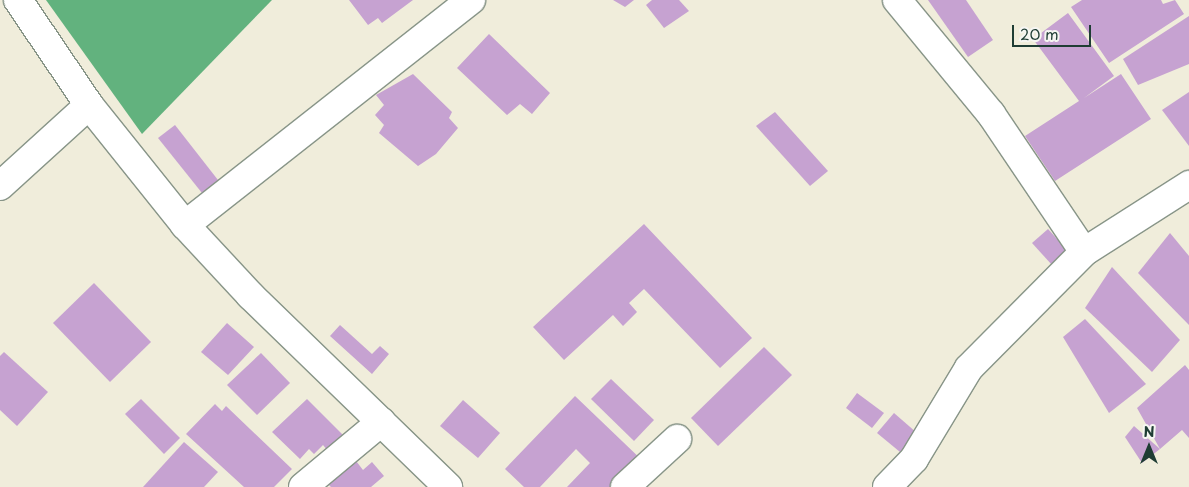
<!DOCTYPE html>
<style>
body{margin:0}
#map{position:relative;width:1189px;height:487px;overflow:hidden;background:#f0eddb;font-family:"Playpen Sans",sans-serif}
div>[style]{position:absolute}
.forest>*{inset:0;background:#62b27e}
.building>*{inset:0;background:#c6a2d1}
.roads{filter:drop-shadow(1px 0 #889588) drop-shadow(-1px 0 #889588) drop-shadow(0 1px #889588) drop-shadow(0 -1px #889588)}
.minor>*{height:28px;margin:-14px;padding:0 14px;transform-origin:14px;border-radius:14px;background:#fff}
span{translate:-50% -50%;white-space:nowrap;text-align:center;line-height:1.15;-webkit-text-stroke:5px #f6f6f2;paint-order:stroke}
.north{position:absolute;left:1124px;top:422px;width:50px;height:50px;-webkit-text-stroke:4px #f6f6f2;paint-order:stroke;rotate:0deg;font-size:14px;font-weight:700;line-height:20px;text-align:center;color:#1f3d34}
.north::after{content:'';display:block;margin:auto;width:18px;height:22px;background:#1f3d34;clip-path:polygon(50% 0,100% 100%,50% 72%,0 100%)}
.scale{position:absolute;left:1012px;top:25px;width:79px;height:22px;box-sizing:border-box;border:2px solid #1f3d34;border-top:0;padding-left:6px;font-size:15px;line-height:18px;white-space:nowrap;color:#1f3d34;-webkit-text-stroke:4px #f6f6f2;paint-order:stroke}
</style>
<div id="map">
<div class="forest">
<div style="clip-path:polygon(46px 0,272px 0,142px 134px)"></div>
</div>
<div class="building">
<div style="clip-path:polygon(349px 0,413px 0,382px 23px,378px 18px,368px 25px)"></div>
<div style="clip-path:polygon(613px 0,634px 0,625px 7px)"></div>
<div style="clip-path:polygon(652px 0,679px 0,689px 11px,664px 28px,646px 5px)"></div>
<div style="clip-path:polygon(928px 0,966px 0,993px 40px,968px 57px)"></div>
<div style="clip-path:polygon(1082px 0,1161px 0,1163px 4px,1175px 0,1184px 14px,1109px 63px,1071px 7px)"></div>
<div style="clip-path:polygon(1068px 13px,1114px 76px,1084px 98px,1121px 74px,1151px 119px,1055px 181px,1025px 136px,1079px 101px,1033px 39px)"></div>
<div style="clip-path:polygon(1189px 16px,1189px 64px,1138px 85px,1123px 59px)"></div>
<div style="clip-path:polygon(489px 34px,550px 93px,532px 114px,520px 104px,507px 115px,457px 68px)"></div>
<div style="clip-path:polygon(413px 74px,452px 112px,449px 118px,458px 128px,436px 154px,418px 166px,379px 133px,384px 125px,375px 115px,384px 105px,376px 95px)"></div>
<div style="clip-path:polygon(1189px 92px,1189px 146px,1162px 110px)"></div>
<div style="clip-path:polygon(775px 112px,828px 171px,810px 186px,756px 126px)"></div>
<div style="clip-path:polygon(175px 125px,218px 180px,202px 193px,158px 138px)"></div>
<div style="clip-path:polygon(644px 224px,752px 338px,720px 368px,644px 289px,629px 303px,637px 312px,623px 326px,613px 315px,564px 360px,533px 327px)"></div>
<div style="clip-path:polygon(1048px 229px,1068px 251px,1052px 265px,1032px 243px)"></div>
<div style="clip-path:polygon(1170px 233px,1189px 256px,1189px 325px,1138px 273px)"></div>
<div style="clip-path:polygon(1112px 267px,1180px 340px,1152px 372px,1085px 308px)"></div>
<div style="clip-path:polygon(94px 283px,151px 342px,110px 382px,53px 323px)"></div>
<div style="clip-path:polygon(1085px 319px,1146px 384px,1109px 413px,1063px 337px)"></div>
<div style="clip-path:polygon(227px 323px,254px 347px,228px 375px,201px 352px)"></div>
<div style="clip-path:polygon(340px 325px,372px 354px,380px 346px,389px 354px,372px 374px,330px 336px)"></div>
<div style="clip-path:polygon(764px 347px,792px 375px,718px 446px,691px 418px)"></div>
<div style="clip-path:polygon(4px 352px,48px 392px,17px 426px,0 410px,0 356px)"></div>
<div style="clip-path:polygon(261px 353px,290px 383px,257px 415px,227px 385px)"></div>
<div style="clip-path:polygon(1185px 365px,1189px 370px,1189px 438px,1182px 430px,1160px 449px,1137px 408px)"></div>
<div style="clip-path:polygon(611px 379px,654px 420px,634px 441px,591px 399px)"></div>
<div style="clip-path:polygon(857px 393px,884px 413px,872px 428px,846px 408px)"></div>
<div style="clip-path:polygon(575px 396px,646px 464px,624px 487px,567px 487px,590px 463px,576px 449px,540px 487px,524px 487px,505px 469px)"></div>
<div style="clip-path:polygon(141px 399px,180px 438px,164px 454px,125px 414px)"></div>
<div style="clip-path:polygon(307px 399px,343px 435px,328px 451px,323px 445px,314px 454px,309px 449px,300px 459px,272px 432px)"></div>
<div style="clip-path:polygon(463px 400px,500px 433px,478px 458px,440px 426px)"></div>
<div style="clip-path:polygon(215px 404px,222px 411px,226px 406px,292px 469px,274px 487px,244px 487px,186px 434px)"></div>
<div style="clip-path:polygon(894px 413px,917px 433px,900px 452px,877px 433px)"></div>
<div style="clip-path:polygon(1134px 426px,1160px 449px,1142px 463px,1125px 437px)"></div>
<div style="clip-path:polygon(184px 442px,218px 472px,204px 487px,143px 487px)"></div>
<div style="clip-path:polygon(353px 457px,363px 470px,372px 462px,384px 476px,371px 487px,331px 487px,325px 481px)"></div>
</div>
<div class="roads">
<div class="minor">
<div style="left:18px;top:0;width:127px;rotate:55.9deg"></div>
<div style="left:89px;top:105px;width:154px;rotate:51.3deg"></div>
<div style="left:185px;top:225px;width:96px;rotate:47.1deg"></div>
<div style="left:250px;top:295px;width:276px;rotate:44.1deg"></div>
<div style="left:897px;top:0;width:148px;rotate:50.5deg"></div>
<div style="left:991px;top:114px;width:166px;rotate:56deg"></div>
<div style="left:0;top:186px;width:120px;rotate:-42.3deg"></div>
<div style="left:185px;top:225px;width:364px;rotate:-38.2deg"></div>
<div style="left:303px;top:487px;width:102px;rotate:-39.8deg"></div>
<div style="left:625px;top:487px;width:71px;rotate:-42.7deg"></div>
<div style="left:887px;top:487px;width:39px;rotate:-46deg"></div>
<div style="left:914px;top:459px;width:106px;rotate:-58.9deg"></div>
<div style="left:969px;top:368px;width:163px;rotate:-45.2deg"></div>
<div style="left:1084px;top:252px;width:125px;rotate:-32.5deg"></div>
</div>
</div>
<div class="north">N</div>
<div class="scale">20 m</div>
</div>
